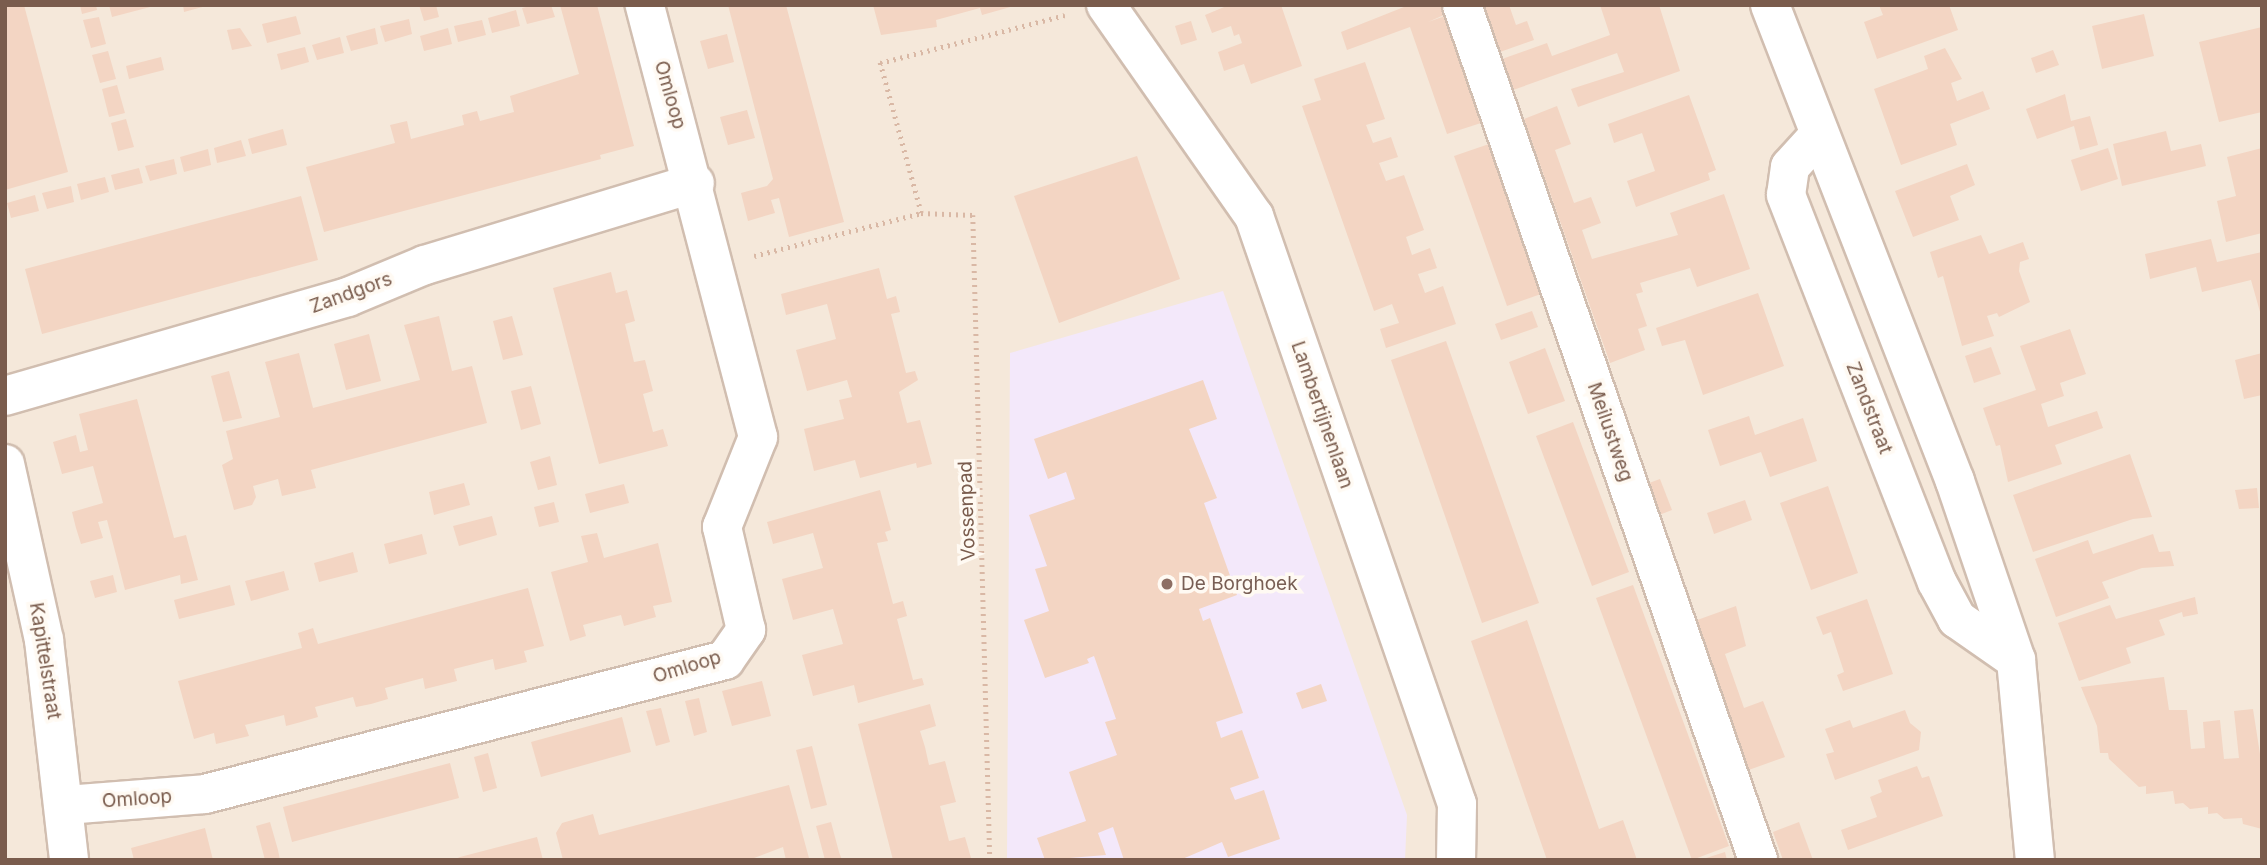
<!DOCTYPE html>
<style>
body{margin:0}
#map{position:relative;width:2267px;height:865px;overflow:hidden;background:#fdf6ec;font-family:Inter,sans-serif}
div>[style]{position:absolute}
.residential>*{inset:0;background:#f5e8da}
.education>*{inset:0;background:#f3e8fa}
.building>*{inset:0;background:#f3d5c3}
.path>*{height:4.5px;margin-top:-2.25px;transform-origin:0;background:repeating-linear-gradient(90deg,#d9b8a5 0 2px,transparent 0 7px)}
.roads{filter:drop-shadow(2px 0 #d1beb0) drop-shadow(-2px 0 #d1beb0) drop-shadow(0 2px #d1beb0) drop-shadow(0 -2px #d1beb0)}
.street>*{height:38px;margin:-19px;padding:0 19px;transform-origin:19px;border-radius:19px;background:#fff}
.dots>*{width:19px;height:19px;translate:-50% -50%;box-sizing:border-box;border:4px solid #fffaf3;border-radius:50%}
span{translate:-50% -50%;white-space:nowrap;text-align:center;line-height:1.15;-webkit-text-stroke:7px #fffaf3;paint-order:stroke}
.street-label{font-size:19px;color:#7a5c4d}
.education-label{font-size:19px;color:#785e54}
.left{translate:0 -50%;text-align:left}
.frame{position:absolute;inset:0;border:7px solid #7a5c4d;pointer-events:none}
</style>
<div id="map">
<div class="residential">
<div style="clip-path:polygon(5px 5px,2262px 5px,2262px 860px,5px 860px)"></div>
</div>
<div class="education">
<div style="clip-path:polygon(1223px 291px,1407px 815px,1405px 860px,1007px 860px,1010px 353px)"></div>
</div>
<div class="building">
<div style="clip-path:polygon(5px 5px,24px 5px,68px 172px,5px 190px)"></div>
<div style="clip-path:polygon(80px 5px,96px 5px,97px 10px,82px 14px)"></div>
<div style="clip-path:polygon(109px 5px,154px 5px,154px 6px,112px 17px)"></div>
<div style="clip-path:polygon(183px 5px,206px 5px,206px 6px,184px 12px)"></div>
<div style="clip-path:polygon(419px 5px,436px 5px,439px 17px,424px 21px)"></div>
<div style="clip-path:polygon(534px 5px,551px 5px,555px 17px,527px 24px,522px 8px)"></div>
<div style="clip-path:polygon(560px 5px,597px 5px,634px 146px,600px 155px,601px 159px,324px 232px,306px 167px,395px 143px,390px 125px,407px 121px,411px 139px,464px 125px,462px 115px,477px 111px,480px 121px,514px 112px,510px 96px,579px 74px)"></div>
<div style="clip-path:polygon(728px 5px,786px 5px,844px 222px,789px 237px,779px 198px,771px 200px,775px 213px,748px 221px,741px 193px,767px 186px,773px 179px)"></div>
<div style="clip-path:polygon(873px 5px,1014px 5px,1014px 6px,982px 15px,980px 8px,936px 20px,937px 27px,881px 35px)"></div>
<div style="clip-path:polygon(1229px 5px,1281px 5px,1302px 66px,1251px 84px,1244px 64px,1224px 71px,1218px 52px,1242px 43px,1239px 34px,1234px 36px,1231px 26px,1212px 33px,1205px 15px)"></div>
<div style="clip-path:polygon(1409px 5px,1440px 5px,1444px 15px,1428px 22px,1445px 16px,1481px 123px,1447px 134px,1410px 27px,1347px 50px,1341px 32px)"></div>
<div style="clip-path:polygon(1482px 5px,1509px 5px,1516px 25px,1527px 21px,1534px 40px,1500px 52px)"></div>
<div style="clip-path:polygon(1600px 5px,1659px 5px,1680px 71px,1578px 107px,1571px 89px,1624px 72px,1617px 53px,1513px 90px,1502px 59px,1547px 43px,1552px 56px,1610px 35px)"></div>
<div style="clip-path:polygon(1879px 5px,1949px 5px,1958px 30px,1877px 59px,1864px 22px,1883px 15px)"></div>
<div style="clip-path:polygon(516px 10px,520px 26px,492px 33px,488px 18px)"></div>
<div style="clip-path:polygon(2144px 14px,2154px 56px,2102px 69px,2092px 26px)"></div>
<div style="clip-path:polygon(296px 16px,301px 34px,267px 43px,262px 24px)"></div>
<div style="clip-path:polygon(99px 17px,106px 44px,91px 48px,83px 20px)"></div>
<div style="clip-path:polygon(409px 19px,412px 34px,385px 42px,380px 26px)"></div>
<div style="clip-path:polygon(482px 20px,486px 35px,458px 42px,454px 26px)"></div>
<div style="clip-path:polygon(1191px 21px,1197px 40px,1181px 45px,1175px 26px)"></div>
<div style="clip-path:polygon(2262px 27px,2262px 112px,2219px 122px,2199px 42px)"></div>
<div style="clip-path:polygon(240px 28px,252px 46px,232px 50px,227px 30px)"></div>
<div style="clip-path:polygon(375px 28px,378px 44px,351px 51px,346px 36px)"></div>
<div style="clip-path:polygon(448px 28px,452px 44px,424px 51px,420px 36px)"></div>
<div style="clip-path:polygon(727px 34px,734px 62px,708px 69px,700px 41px)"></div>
<div style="clip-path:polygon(340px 37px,344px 53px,317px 60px,312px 45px)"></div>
<div style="clip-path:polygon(305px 47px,309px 62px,281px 70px,277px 54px)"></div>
<div style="clip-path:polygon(1945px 48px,1962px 79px,1951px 83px,1957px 101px,1983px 91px,1990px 109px,1950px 124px,1957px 145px,1901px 165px,1874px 89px,1928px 69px,1924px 56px)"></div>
<div style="clip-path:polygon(2053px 50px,2059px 65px,2036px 73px,2031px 58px)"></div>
<div style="clip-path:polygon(108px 51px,116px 79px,100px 83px,92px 55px)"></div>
<div style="clip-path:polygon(161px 57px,164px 70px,129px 79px,126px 66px)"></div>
<div style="clip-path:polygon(1365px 62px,1385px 119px,1366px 125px,1373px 143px,1391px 137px,1398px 157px,1379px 163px,1386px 181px,1404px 175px,1424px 230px,1406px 237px,1412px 255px,1430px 248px,1437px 268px,1418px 274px,1425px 293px,1443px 286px,1456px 324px,1386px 348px,1380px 329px,1399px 323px,1392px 304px,1374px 311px,1302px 106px,1321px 100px,1314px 79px)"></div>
<div style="clip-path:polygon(117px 85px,125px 113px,109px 117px,102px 89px)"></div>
<div style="clip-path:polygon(2065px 94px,2071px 121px,2090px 116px,2098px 145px,2080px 150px,2074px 126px,2037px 139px,2026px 109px)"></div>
<div style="clip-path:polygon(1689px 95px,1716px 170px,1708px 173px,1710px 180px,1636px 207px,1627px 181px,1655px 171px,1642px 133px,1614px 143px,1608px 124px)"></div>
<div style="clip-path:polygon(1557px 106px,1571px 144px,1555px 150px,1574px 203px,1591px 197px,1601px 223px,1582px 230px,1592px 259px,1678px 235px,1670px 213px,1724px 194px,1750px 269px,1697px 287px,1690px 268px,1640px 283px,1643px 292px,1636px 294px,1647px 326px,1638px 329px,1645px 350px,1610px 363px,1524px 119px)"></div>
<div style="clip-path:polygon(747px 110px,755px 138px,728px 145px,720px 117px)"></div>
<div style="clip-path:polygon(126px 119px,134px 147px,118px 151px,111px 123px)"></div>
<div style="clip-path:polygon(283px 129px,287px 145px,252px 154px,248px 139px)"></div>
<div style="clip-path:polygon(2166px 131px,2171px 151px,2201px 144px,2206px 166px,2122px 186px,2113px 144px)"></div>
<div style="clip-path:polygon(241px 140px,246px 156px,217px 163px,214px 148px)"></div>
<div style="clip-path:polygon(1489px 144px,1541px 294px,1507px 306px,1454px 156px)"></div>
<div style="clip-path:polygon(2108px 148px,2118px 179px,2081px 191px,2071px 160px)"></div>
<div style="clip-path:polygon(2262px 148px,2262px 233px,2226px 242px,2217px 201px,2236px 196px,2227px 157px)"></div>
<div style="clip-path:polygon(208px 149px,211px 165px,184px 172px,180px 157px)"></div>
<div style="clip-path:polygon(1137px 156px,1180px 279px,1059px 323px,1014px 196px)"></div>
<div style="clip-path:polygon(174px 159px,177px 174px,150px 181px,145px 166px)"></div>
<div style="clip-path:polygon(1967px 164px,1975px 185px,1950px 196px,1959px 220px,1913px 237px,1895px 191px)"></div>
<div style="clip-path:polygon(139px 168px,143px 183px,115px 190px,111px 175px)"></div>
<div style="clip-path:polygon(105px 177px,109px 192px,81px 200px,77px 184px)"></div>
<div style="clip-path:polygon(71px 186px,74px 202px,47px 209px,42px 193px)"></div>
<div style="clip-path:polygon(35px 195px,39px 211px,11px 218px,7px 203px)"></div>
<div style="clip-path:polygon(301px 196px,318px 260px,42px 334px,25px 269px)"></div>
<div style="clip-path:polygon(1981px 235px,1989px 254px,2023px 242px,2029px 259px,2020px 262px,2019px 271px,2030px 302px,1999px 317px,1997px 313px,1987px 316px,1994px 336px,1962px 346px,1943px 276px,1938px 278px,1930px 252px)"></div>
<div style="clip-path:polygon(2211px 239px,2217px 262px,2262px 252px,2262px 319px,2251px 280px,2202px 292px,2196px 267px,2150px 279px,2145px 254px)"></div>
<div style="clip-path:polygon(879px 268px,887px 299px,896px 296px,900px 312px,891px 314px,906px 373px,915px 371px,918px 380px,899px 392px,907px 423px,920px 420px,932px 464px,917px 468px,916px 463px,860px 478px,855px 460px,814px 471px,804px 429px,844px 419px,839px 400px,852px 397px,847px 380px,807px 391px,796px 350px,836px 339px,827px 304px,786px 315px,781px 294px)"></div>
<div style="clip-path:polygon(611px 272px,616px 293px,627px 290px,635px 321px,625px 324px,634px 362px,645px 360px,653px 391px,643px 394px,653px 432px,663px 429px,668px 446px,599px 464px,553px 288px)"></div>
<div style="clip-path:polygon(1758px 293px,1784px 366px,1703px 395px,1685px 340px,1662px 346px,1656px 328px)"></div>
<div style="clip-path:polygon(1532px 311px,1538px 327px,1501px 340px,1495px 324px)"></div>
<div style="clip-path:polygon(439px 316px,452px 371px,472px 366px,487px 423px,311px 470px,316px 488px,282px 496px,278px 479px,253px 486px,256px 497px,252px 505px,234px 510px,222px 465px,233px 459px,226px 431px,280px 417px,265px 362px,299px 353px,313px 408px,420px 380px,404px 325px)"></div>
<div style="clip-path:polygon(512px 316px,523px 355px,503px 360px,493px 321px)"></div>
<div style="clip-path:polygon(2070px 329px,2086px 374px,2060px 383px,2064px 396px,2041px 404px,2048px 427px,2097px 411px,2103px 428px,2055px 445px,2062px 464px,2008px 482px,2000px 445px,1996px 446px,1983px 408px,2036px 390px,2020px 346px)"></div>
<div style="clip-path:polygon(369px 334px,381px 381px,346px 390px,334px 344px)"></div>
<div style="clip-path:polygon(1446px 341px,1539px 603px,1482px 623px,1391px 360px)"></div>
<div style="clip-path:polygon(1991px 347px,2001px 374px,1974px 383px,1965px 356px)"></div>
<div style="clip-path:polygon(1545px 348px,1565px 401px,1528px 414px,1509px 362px)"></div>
<div style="clip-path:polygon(2262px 353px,2262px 395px,2244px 399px,2235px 360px)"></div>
<div style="clip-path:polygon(229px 371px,242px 418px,223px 422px,211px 376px)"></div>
<div style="clip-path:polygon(1203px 380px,1217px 419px,1189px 429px,1217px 498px,1204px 503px,1237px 595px,1199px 609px,1203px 621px,1210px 618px,1243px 713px,1216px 722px,1221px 738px,1242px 730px,1259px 778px,1230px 788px,1235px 800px,1264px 790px,1280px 839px,1228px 857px,1222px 842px,1180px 860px,1124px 860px,1113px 827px,1098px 833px,1106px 855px,1045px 860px,1037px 838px,1086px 821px,1069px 772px,1117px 755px,1105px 722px,1116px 719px,1094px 656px,1087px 659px,1089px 663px,1045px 678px,1024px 620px,1049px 611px,1035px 569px,1047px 566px,1029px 515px,1075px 499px,1066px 472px,1048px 479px,1034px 439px)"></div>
<div style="clip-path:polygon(531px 386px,541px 424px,521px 430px,511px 391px)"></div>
<div style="clip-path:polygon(137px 399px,174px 538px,186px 535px,198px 580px,181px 584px,180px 575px,125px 590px,107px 520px,98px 522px,103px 538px,81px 544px,76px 528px,72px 512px,103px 503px,93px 466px,62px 474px,53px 442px,76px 435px,80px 452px,88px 450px,79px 414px)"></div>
<div style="clip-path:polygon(1749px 416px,1755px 435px,1803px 418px,1817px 461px,1770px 477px,1761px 452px,1720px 466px,1708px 430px)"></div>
<div style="clip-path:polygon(1573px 422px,1629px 572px,1592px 586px,1536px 436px)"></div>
<div style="clip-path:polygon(2130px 454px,2152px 517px,2133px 519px,2033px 552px,2013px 495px)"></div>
<div style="clip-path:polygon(550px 456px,557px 485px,538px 490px,530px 462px)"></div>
<div style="clip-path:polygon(1660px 479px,1672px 510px,1654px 517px,1641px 486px)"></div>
<div style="clip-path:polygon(464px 483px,470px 505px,434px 515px,429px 492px)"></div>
<div style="clip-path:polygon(624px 484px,629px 503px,590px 513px,585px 494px)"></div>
<div style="clip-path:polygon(1828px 486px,1858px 573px,1811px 590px,1780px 503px)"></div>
<div style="clip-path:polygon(2257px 488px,2259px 508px,2239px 509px,2235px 490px)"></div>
<div style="clip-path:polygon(880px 490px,891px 530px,885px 532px,888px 541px,877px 543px,893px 604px,903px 601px,907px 616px,897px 619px,913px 680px,922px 678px,924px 685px,858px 703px,854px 685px,813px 696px,802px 655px,843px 644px,833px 609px,793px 620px,782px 579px,823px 568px,813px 533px,773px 544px,767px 522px)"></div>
<div style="clip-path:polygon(1745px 500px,1752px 520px,1714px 534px,1707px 513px)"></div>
<div style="clip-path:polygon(554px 502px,559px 522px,539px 527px,534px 507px)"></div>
<div style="clip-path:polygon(492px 516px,497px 535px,459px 546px,453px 526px)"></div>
<div style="clip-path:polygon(597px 533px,604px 558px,658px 543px,672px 602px,653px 606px,656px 617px,624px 626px,621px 615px,583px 625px,586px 636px,570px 641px,551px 572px,588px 562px,581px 536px)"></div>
<div style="clip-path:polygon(422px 534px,427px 554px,389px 564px,384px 544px)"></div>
<div style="clip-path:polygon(2153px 534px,2159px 552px,2170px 551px,2174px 566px,2142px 568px,2102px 582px,2109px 598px,2056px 617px,2035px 559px,2088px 540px,2093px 554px)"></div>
<div style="clip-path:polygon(353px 552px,358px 572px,319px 582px,314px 563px)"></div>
<div style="clip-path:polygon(284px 571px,289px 590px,251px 601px,245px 581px)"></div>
<div style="clip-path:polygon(113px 575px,117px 592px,95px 598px,90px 581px)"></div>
<div style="clip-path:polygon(230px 585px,235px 605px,179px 619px,174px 600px)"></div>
<div style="clip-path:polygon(1633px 585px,1729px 846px,1692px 860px,1596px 598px)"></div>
<div style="clip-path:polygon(528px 588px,544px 646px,524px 651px,527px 662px,495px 670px,493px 659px,454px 669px,457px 681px,425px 689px,423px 678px,385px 688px,388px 699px,371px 704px,356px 707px,353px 697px,315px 707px,318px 717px,301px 722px,286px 726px,284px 715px,245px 725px,249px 736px,216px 744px,214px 733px,194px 739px,178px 681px,302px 648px,298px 633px,313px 628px,318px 644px)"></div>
<div style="clip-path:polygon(2195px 597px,2198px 614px,2183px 617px,2182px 612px,2159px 620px,2165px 635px,2126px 648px,2131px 663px,2079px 681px,2058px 623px,2110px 605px,2116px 619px)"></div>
<div style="clip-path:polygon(1867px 599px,1893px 674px,1843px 691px,1837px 675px,1844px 672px,1831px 632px,1823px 635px,1816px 617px)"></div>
<div style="clip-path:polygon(1736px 606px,1746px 646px,1725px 654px,1744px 708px,1763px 701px,1785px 757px,1743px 772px,1689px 623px)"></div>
<div style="clip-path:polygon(1527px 620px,1599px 829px,1623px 820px,1637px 860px,1547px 860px,1471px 641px)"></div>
<div style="clip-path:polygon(2164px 677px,2169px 710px,2187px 710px,2191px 749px,2205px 748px,2203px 722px,2220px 720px,2224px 759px,2239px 758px,2234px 711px,2253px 709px,2262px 767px,2262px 829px,2243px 824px,2242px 818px,2224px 819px,2217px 813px,2208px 814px,2208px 807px,2190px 809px,2183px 803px,2175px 804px,2173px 791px,2146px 794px,2146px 786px,2139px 787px,2109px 759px,2108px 753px,2100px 753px,2097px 726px,2081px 687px)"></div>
<div style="clip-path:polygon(762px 681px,771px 716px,732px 726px,722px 691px)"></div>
<div style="clip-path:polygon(1321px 684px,1327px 701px,1302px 709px,1296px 693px)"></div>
<div style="clip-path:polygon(699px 698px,707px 732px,694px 736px,685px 701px)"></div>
<div style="clip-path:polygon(930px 704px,936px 726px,920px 731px,925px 747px,929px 765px,945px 761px,956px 802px,940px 806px,949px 841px,965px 837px,971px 858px,893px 860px,858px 724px)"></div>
<div style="clip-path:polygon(661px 708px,670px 742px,656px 746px,646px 711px)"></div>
<div style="clip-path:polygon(1905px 710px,1910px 723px,1921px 732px,1919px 750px,1835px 780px,1826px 754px,1834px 752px,1825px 729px,1850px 720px,1853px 728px)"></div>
<div style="clip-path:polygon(622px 717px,631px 752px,541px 777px,531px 742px)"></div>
<div style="clip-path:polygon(812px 746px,827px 805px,811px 809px,796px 750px)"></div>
<div style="clip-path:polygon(488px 753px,497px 788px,483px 792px,474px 757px)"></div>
<div style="clip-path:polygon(450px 763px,459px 798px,292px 842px,283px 807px)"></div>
<div style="clip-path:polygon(1917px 766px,1922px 778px,1929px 776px,1943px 816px,1848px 850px,1841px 830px,1877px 817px,1870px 797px,1882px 792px,1878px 780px)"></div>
<div style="clip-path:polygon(789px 785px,809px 858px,801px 860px,786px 860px,783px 847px,749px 860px,563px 860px,556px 833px,562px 823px,593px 814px,599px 835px)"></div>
<div style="clip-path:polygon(270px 822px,278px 850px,280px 860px,265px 860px,256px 826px)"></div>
<div style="clip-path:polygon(831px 822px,839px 852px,842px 860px,825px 860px,816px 826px)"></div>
<div style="clip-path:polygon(1799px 822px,1813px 860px,1783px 860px,1773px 832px)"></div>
<div style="clip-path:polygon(205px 828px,213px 860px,134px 860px,131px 848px)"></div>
<div style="clip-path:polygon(537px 837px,543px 860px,453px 860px,460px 857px)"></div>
<div style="clip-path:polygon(1725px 852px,1727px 860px,1703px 860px,1703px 859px)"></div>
</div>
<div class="path">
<div style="left:921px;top:213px;width:156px;rotate:-105.3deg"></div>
<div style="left:880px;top:63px;width:191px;rotate:-14.5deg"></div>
<div style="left:754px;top:256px;width:172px;rotate:-14.4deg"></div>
<div style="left:921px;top:213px;width:52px;rotate:2.2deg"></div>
<div style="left:973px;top:215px;width:645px;rotate:88.49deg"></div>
</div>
<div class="roads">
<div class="street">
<div style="left:1106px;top:5px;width:258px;rotate:55deg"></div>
<div style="left:1254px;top:216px;width:622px;rotate:70.95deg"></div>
<div style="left:1457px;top:804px;width:56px;rotate:91deg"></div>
<div style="left:1462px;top:5px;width:905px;rotate:70.9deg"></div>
<div style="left:1770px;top:5px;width:511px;rotate:68.76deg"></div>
<div style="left:1955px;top:481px;width:189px;rotate:71.2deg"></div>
<div style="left:2016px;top:660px;width:201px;rotate:84.6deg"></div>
<div style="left:1819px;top:135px;width:43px;rotate:132.2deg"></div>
<div style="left:1790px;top:167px;width:28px;rotate:98deg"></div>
<div style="left:1786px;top:195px;width:415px;rotate:68.7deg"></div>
<div style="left:1937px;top:582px;width:42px;rotate:61.6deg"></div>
<div style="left:1957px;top:619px;width:72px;rotate:34.8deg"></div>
<div style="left:5px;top:396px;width:357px;rotate:-16.1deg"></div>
<div style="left:348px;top:297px;width:83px;rotate:-22.6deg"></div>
<div style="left:425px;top:265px;width:282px;rotate:-16.9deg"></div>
<div style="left:5px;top:464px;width:180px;rotate:77.5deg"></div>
<div style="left:44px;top:640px;width:221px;rotate:83.5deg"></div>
<div style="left:66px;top:805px;width:139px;rotate:-4.5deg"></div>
<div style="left:205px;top:794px;width:537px;rotate:-14.45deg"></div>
<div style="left:725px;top:660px;width:37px;rotate:-55deg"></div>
<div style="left:746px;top:630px;width:106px;rotate:-103.1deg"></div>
<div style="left:722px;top:527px;width:97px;rotate:-68.2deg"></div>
<div style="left:758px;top:437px;width:447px;rotate:-104.7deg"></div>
</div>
</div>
<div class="dots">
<div style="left:1167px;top:584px;background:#8d6e63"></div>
</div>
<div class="street-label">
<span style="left:670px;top:95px;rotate:74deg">Omloop</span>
<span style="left:351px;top:293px;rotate:-20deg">Zandgors</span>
<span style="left:1869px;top:408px;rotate:69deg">Zandstraat</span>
<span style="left:1322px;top:415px;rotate:71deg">Lambertijnenlaan</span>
<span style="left:1610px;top:432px;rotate:71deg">Meilustweg</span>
<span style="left:967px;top:511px;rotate:-92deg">Vossenpad</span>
<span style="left:45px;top:661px;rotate:81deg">Kapittelstraat</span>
<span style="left:687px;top:667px;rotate:-17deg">Omloop</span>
<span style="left:137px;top:799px;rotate:-4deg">Omloop</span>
</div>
<div class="education-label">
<span class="left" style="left:1181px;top:584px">De Borghoek</span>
</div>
<div class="frame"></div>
</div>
